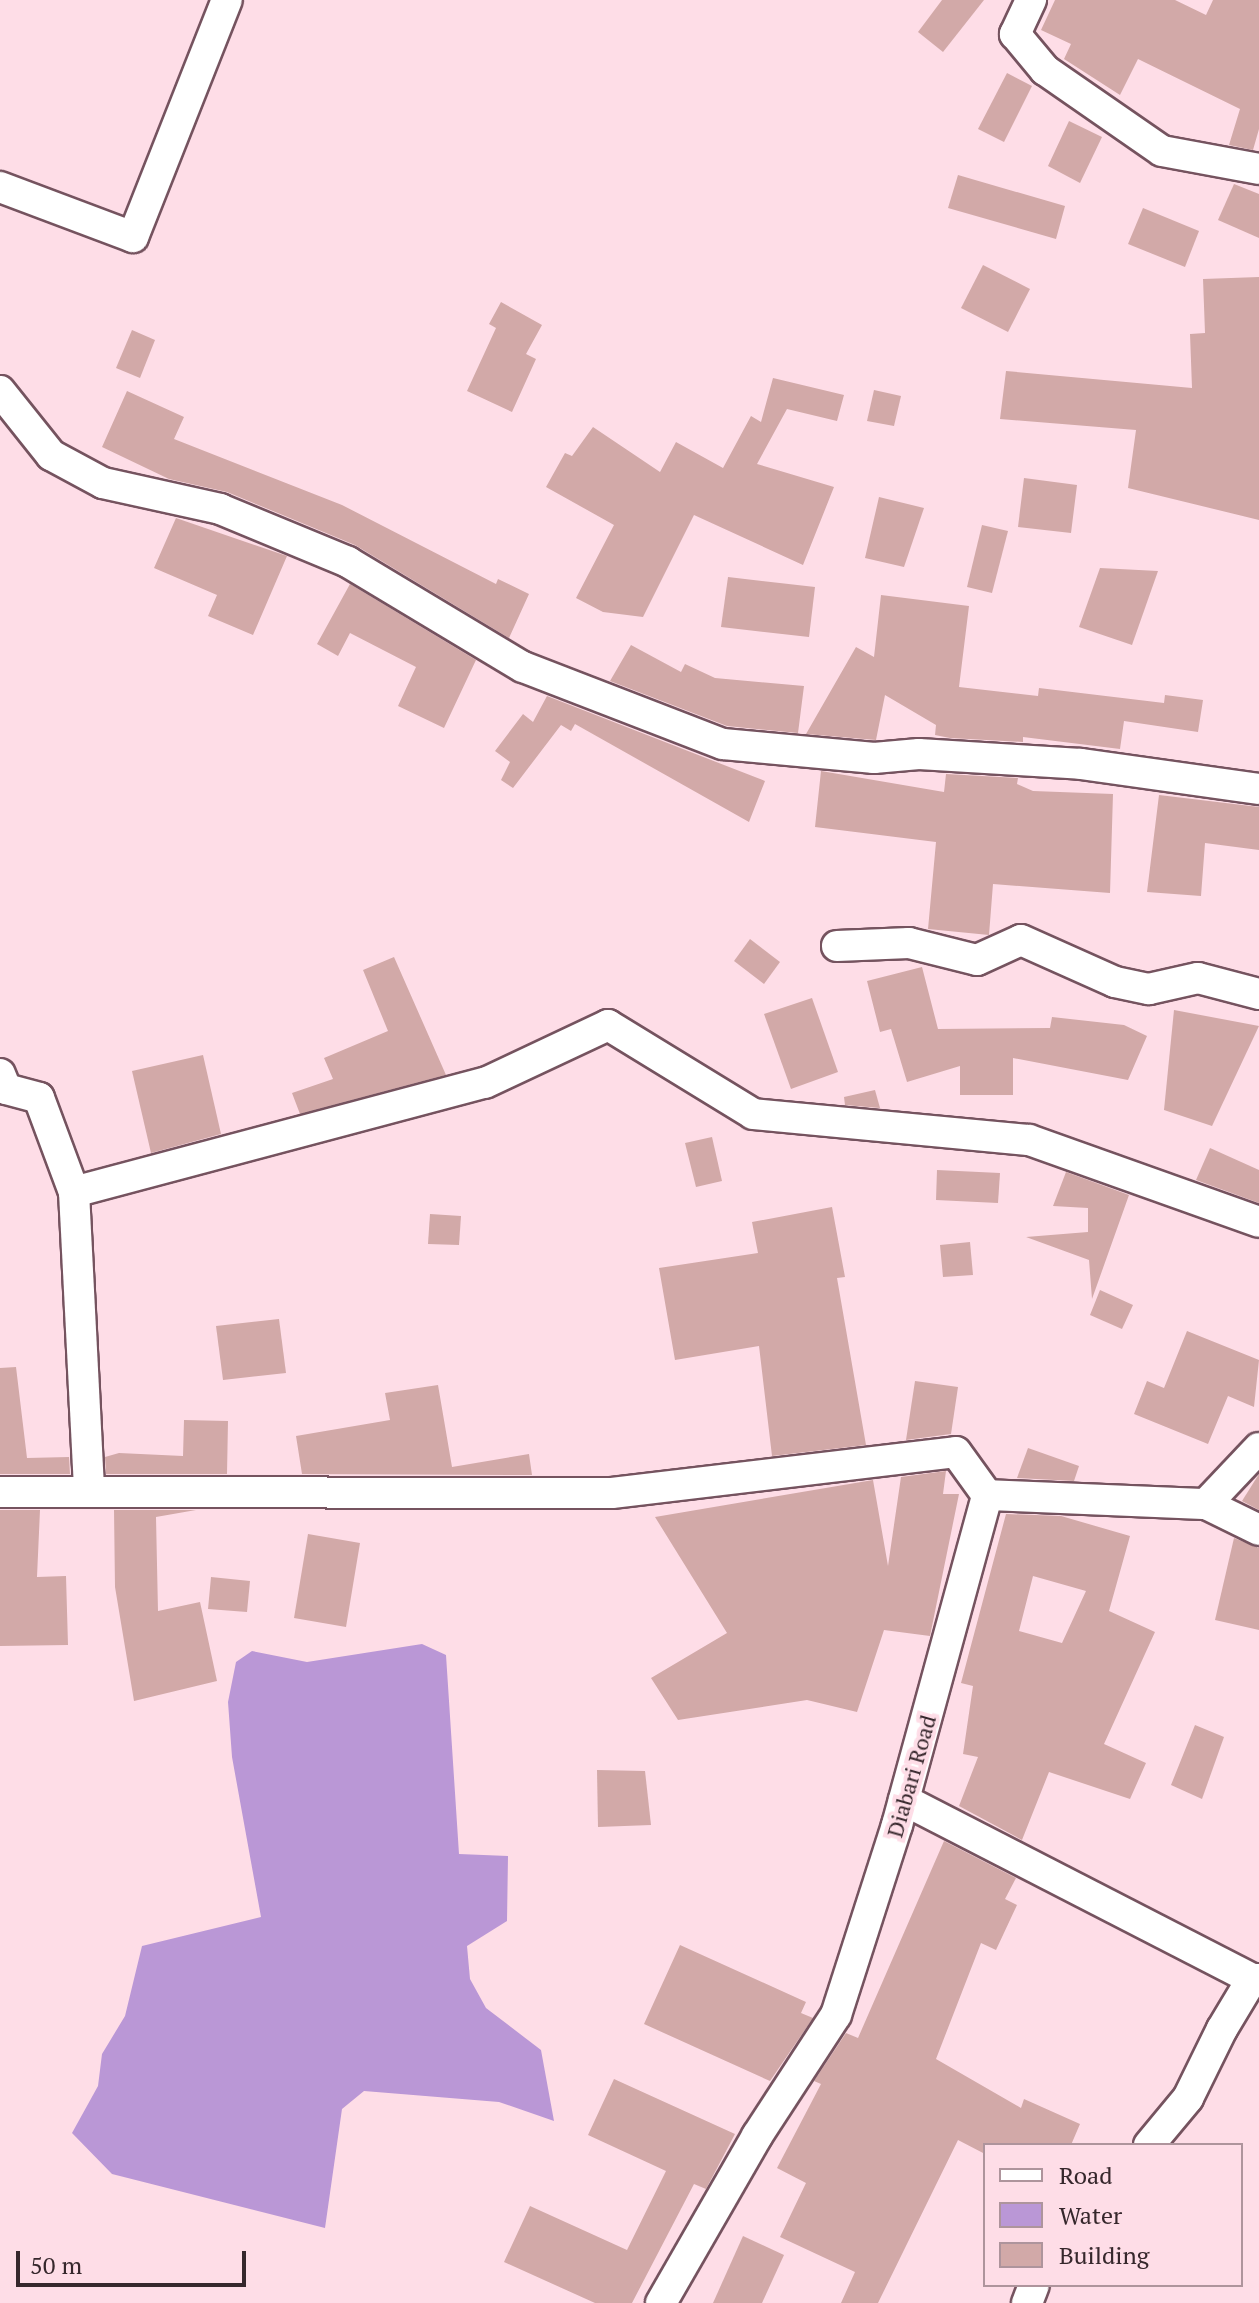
<!DOCTYPE html>
<style>
body{margin:0}
#map{position:relative;width:1259px;height:2303px;overflow:hidden;background:#fedde7;font-family:"PT Serif",serif}
div>[style]{position:absolute}
.water>*{inset:0;background:#ba97d6}
.building>*{inset:0;background:#d2a9a8}
.roads{filter:drop-shadow(2px 0 #75535f) drop-shadow(-2px 0 #75535f) drop-shadow(0 2px #75535f) drop-shadow(0 -2px #75535f)}
.minor>*{height:30px;margin:-15px;padding:0 15px;transform-origin:15px;border-radius:15px;background:#fff}
span{translate:-50% -50%;white-space:nowrap;text-align:center;line-height:1.15;-webkit-text-stroke:8px #fedde7;paint-order:stroke}
.street-label{font-size:22px;color:#36272c}
.legend{position:absolute;left:983px;top:2143px;width:260px;height:144px;box-sizing:border-box;background:#fedde7;border:2px solid #ae949c;margin:0;padding:10px 14px;list-style:none;font-size:24px;color:#36272c}
.legend li{display:flex;align-items:center;gap:16px;height:40px}
.legend b{width:40px;border:2px solid #ae949c}
.scale{position:absolute;left:16px;top:2251px;width:230px;height:36px;box-sizing:border-box;border:4px solid #36272c;border-top:0;padding-left:10px;font-size:24px;line-height:28px;white-space:nowrap;color:#36272c;-webkit-text-stroke:6px #fedde7;paint-order:stroke}
</style>
<div id="map">
<div class="water">
<div style="clip-path:polygon(422px 1644px,446px 1655px,459px 1854px,508px 1856px,507px 1921px,467px 1946px,470px 1979px,486px 2008px,541px 2050px,554px 2121px,499px 2102px,364px 2091px,342px 2109px,325px 2228px,112px 2174px,72px 2133px,98px 2086px,102px 2054px,125px 2016px,142px 1946px,261px 1917px,232px 1757px,228px 1702px,236px 1662px,252px 1651px,307px 1662px)"></div>
</div>
<div class="building">
<div style="clip-path:polygon(942px 0,984px 0,943px 52px,918px 32px)"></div>
<div style="clip-path:polygon(1055px 0,1175px 0,1206px 15px,1213px 0,1259px 0,1259px 129px,1253px 150px,1229px 145px,1240px 109px,1138px 59px,1120px 95px,1064px 59px,1071px 44px,1041px 30px)"></div>
<div style="clip-path:polygon(1007px 73px,1032px 86px,1004px 142px,978px 129px)"></div>
<div style="clip-path:polygon(1069px 121px,1102px 137px,1080px 183px,1048px 166px)"></div>
<div style="clip-path:polygon(958px 175px,1065px 206px,1056px 239px,948px 208px)"></div>
<div style="clip-path:polygon(1234px 184px,1259px 194px,1259px 238px,1218px 220px)"></div>
<div style="clip-path:polygon(1143px 208px,1199px 231px,1185px 267px,1128px 244px)"></div>
<div style="clip-path:polygon(983px 265px,1030px 289px,1008px 332px,961px 308px)"></div>
<div style="clip-path:polygon(1259px 277px,1259px 520px,1128px 488px,1136px 430px,1000px 419px,1006px 371px,1192px 388px,1190px 334px,1205px 333px,1203px 279px)"></div>
<div style="clip-path:polygon(501px 302px,542px 325px,526px 354px,536px 359px,512px 412px,467px 391px,496px 328px,489px 324px)"></div>
<div style="clip-path:polygon(132px 330px,155px 340px,140px 378px,116px 368px)"></div>
<div style="clip-path:polygon(773px 378px,844px 395px,837px 421px,787px 409px,757px 464px,834px 487px,803px 565px,694px 515px,643px 617px,603px 612px,576px 598px,614px 525px,546px 487px,565px 453px,572px 456px,593px 427px,660px 472px,676px 442px,723px 468px,751px 416px,761px 422px)"></div>
<div style="clip-path:polygon(874px 390px,901px 396px,894px 426px,867px 421px)"></div>
<div style="clip-path:polygon(127px 391px,184px 417px,174px 439px,342px 505px,496px 584px,498px 579px,529px 594px,509px 638px,355px 545px,227px 492px,169px 479px,102px 447px)"></div>
<div style="clip-path:polygon(1024px 478px,1077px 485px,1071px 533px,1018px 527px)"></div>
<div style="clip-path:polygon(879px 497px,924px 508px,904px 567px,865px 558px)"></div>
<div style="clip-path:polygon(176px 518px,287px 556px,253px 635px,208px 616px,217px 595px,154px 568px)"></div>
<div style="clip-path:polygon(982px 525px,1008px 531px,992px 593px,967px 587px)"></div>
<div style="clip-path:polygon(1100px 568px,1158px 571px,1132px 645px,1079px 627px)"></div>
<div style="clip-path:polygon(728px 577px,815px 587px,809px 637px,721px 627px)"></div>
<div style="clip-path:polygon(350px 584px,476px 660px,444px 728px,398px 706px,416px 667px,350px 633px,338px 656px,317px 644px)"></div>
<div style="clip-path:polygon(881px 595px,969px 606px,959px 687px,1038px 696px,1039px 688px,1164px 703px,1165px 695px,1203px 700px,1198px 732px,1124px 721px,1120px 749px,1023px 737px,1023px 742px,950px 738px,935px 735px,936px 725px,885px 695px,876px 740px,806px 734px,856px 647px,874px 657px)"></div>
<div style="clip-path:polygon(631px 645px,681px 672px,685px 664px,715px 678px,804px 686px,798px 733px,727px 726px,610px 681px)"></div>
<div style="clip-path:polygon(547px 696px,765px 781px,749px 822px,575px 724px,571px 731px,561px 725px,513px 788px,501px 780px,510px 762px,495px 751px,523px 714px,533px 722px)"></div>
<div style="clip-path:polygon(821px 771px,944px 792px,946px 774px,1018px 778px,1017px 784px,1033px 791px,1113px 794px,1110px 893px,993px 884px,989px 935px,928px 929px,936px 842px,815px 827px)"></div>
<div style="clip-path:polygon(1159px 795px,1259px 807px,1259px 850px,1205px 843px,1201px 896px,1147px 892px)"></div>
<div style="clip-path:polygon(750px 939px,780px 962px,764px 984px,734px 961px)"></div>
<div style="clip-path:polygon(394px 957px,446px 1075px,300px 1114px,292px 1093px,333px 1079px,324px 1058px,388px 1031px,363px 970px)"></div>
<div style="clip-path:polygon(922px 967px,938px 1029px,1050px 1028px,1052px 1017px,1124px 1025px,1147px 1036px,1128px 1080px,1013px 1058px,1013px 1095px,960px 1095px,960px 1066px,907px 1082px,891px 1029px,880px 1032px,867px 981px)"></div>
<div style="clip-path:polygon(812px 998px,838px 1072px,791px 1089px,764px 1014px)"></div>
<div style="clip-path:polygon(1174px 1010px,1259px 1026px,1212px 1126px,1164px 1110px)"></div>
<div style="clip-path:polygon(203px 1055px,221px 1134px,151px 1153px,132px 1071px)"></div>
<div style="clip-path:polygon(875px 1090px,880px 1108px,845px 1105px,844px 1097px)"></div>
<div style="clip-path:polygon(712px 1137px,722px 1181px,696px 1187px,685px 1143px)"></div>
<div style="clip-path:polygon(1210px 1148px,1259px 1170px,1259px 1203px,1196px 1180px)"></div>
<div style="clip-path:polygon(937px 1170px,1000px 1173px,998px 1203px,936px 1200px)"></div>
<div style="clip-path:polygon(1066px 1172px,1129px 1195px,1092px 1299px,1089px 1260px,1026px 1237px,1088px 1232px,1088px 1208px,1053px 1206px)"></div>
<div style="clip-path:polygon(832px 1207px,845px 1277px,837px 1278px,866px 1445px,772px 1456px,759px 1346px,675px 1360px,659px 1268px,758px 1253px,752px 1222px)"></div>
<div style="clip-path:polygon(430px 1214px,461px 1216px,459px 1245px,428px 1244px)"></div>
<div style="clip-path:polygon(970px 1242px,973px 1275px,943px 1277px,940px 1245px)"></div>
<div style="clip-path:polygon(1100px 1290px,1133px 1305px,1122px 1329px,1090px 1315px)"></div>
<div style="clip-path:polygon(279px 1319px,286px 1373px,223px 1380px,216px 1326px)"></div>
<div style="clip-path:polygon(1187px 1331px,1259px 1360px,1254px 1407px,1228px 1396px,1208px 1444px,1134px 1414px,1147px 1381px,1164px 1388px)"></div>
<div style="clip-path:polygon(16px 1367px,27px 1458px,69px 1457px,70px 1474px,0 1474px,0 1368px)"></div>
<div style="clip-path:polygon(915px 1381px,958px 1387px,951px 1434px,906px 1440px)"></div>
<div style="clip-path:polygon(438px 1385px,452px 1467px,529px 1454px,532px 1475px,302px 1474px,296px 1436px,390px 1420px,385px 1393px)"></div>
<div style="clip-path:polygon(184px 1420px,228px 1421px,227px 1474px,106px 1474px,105px 1457px,119px 1453px,183px 1456px)"></div>
<div style="clip-path:polygon(1028px 1448px,1079px 1466px,1074px 1481px,1017px 1478px)"></div>
<div style="clip-path:polygon(946px 1471px,943px 1494px,959px 1494px,930px 1636px,884px 1630px,857px 1712px,807px 1700px,678px 1720px,651px 1678px,727px 1633px,655px 1517px,873px 1480px,888px 1566px,901px 1477px)"></div>
<div style="clip-path:polygon(1259px 1474px,1259px 1510px,1242px 1501px)"></div>
<div style="clip-path:polygon(0 1510px,40px 1510px,37px 1577px,66px 1576px,68px 1645px,0 1646px)"></div>
<div style="clip-path:polygon(114px 1510px,196px 1510px,156px 1517px,158px 1611px,200px 1602px,217px 1681px,134px 1701px,115px 1587px)"></div>
<div style="clip-path:polygon(evenodd,1006px 1514px,1061px 1516px,1130px 1536px,1109px 1611px,1155px 1632px,1104px 1744px,1146px 1763px,1130px 1799px,1049px 1772px,1022px 1840px,959px 1806px,978px 1757px,963px 1754px,973px 1686px,961px 1683px,1006px 1514px,1033px 1576px,1086px 1591px,1062px 1643px,1019px 1631px,1033px 1576px)"></div>
<div style="clip-path:polygon(308px 1534px,360px 1543px,346px 1627px,294px 1618px)"></div>
<div style="clip-path:polygon(1234px 1538px,1259px 1548px,1259px 1630px,1215px 1620px)"></div>
<div style="clip-path:polygon(211px 1577px,250px 1581px,247px 1612px,208px 1609px)"></div>
<div style="clip-path:polygon(1195px 1725px,1224px 1737px,1202px 1799px,1171px 1785px)"></div>
<div style="clip-path:polygon(597px 1770px,645px 1771px,651px 1825px,598px 1827px)"></div>
<div style="clip-path:polygon(944px 1841px,1016px 1878px,1005px 1899px,1017px 1905px,996px 1950px,981px 1943px,936px 2059px,1021px 2108px,1024px 2099px,1080px 2124px,1071px 2145px,985px 2145px,985px 2154px,958px 2140px,878px 2303px,841px 2303px,855px 2272px,780px 2237px,806px 2183px,777px 2168px,821px 2084px,814px 2081px,846px 2033px,858px 2038px)"></div>
<div style="clip-path:polygon(680px 1945px,806px 2002px,801px 2013px,813px 2018px,770px 2081px,644px 2024px)"></div>
<div style="clip-path:polygon(614px 2079px,735px 2134px,706px 2189px,694px 2184px,632px 2303px,595px 2303px,504px 2262px,530px 2206px,627px 2250px,666px 2171px,588px 2135px)"></div>
<div style="clip-path:polygon(743px 2236px,784px 2255px,762px 2303px,713px 2303px)"></div>
</div>
<div class="roads">
<div class="minor">
<div style="left:1031px;top:0;width:38px;rotate:115deg"></div>
<div style="left:1015px;top:34px;width:47px;rotate:50.2deg"></div>
<div style="left:1045px;top:70px;width:142px;rotate:34.7deg"></div>
<div style="left:1162px;top:151px;width:99px;rotate:10.5deg"></div>
<div style="left:0;top:187px;width:142px;rotate:20.6deg"></div>
<div style="left:133px;top:237px;width:255px;rotate:-68.4deg"></div>
<div style="left:0;top:391px;width:82px;rotate:51.4deg"></div>
<div style="left:51px;top:455px;width:59px;rotate:28.3deg"></div>
<div style="left:103px;top:483px;width:120px;rotate:12.5deg"></div>
<div style="left:220px;top:509px;width:139px;rotate:22.5deg"></div>
<div style="left:348px;top:562px;width:204px;rotate:31deg"></div>
<div style="left:523px;top:667px;width:214px;rotate:21.1deg"></div>
<div style="left:723px;top:744px;width:152px;rotate:5.3deg"></div>
<div style="left:874px;top:758px;width:45px;rotate:-5.1deg"></div>
<div style="left:919px;top:754px;width:162px;rotate:3.5deg"></div>
<div style="left:1081px;top:764px;width:180px;rotate:8deg"></div>
<div style="left:837px;top:946px;width:72px;rotate:-2.4deg"></div>
<div style="left:909px;top:943px;width:70px;rotate:14deg"></div>
<div style="left:977px;top:960px;width:48px;rotate:-24.4deg"></div>
<div style="left:1021px;top:940px;width:103px;rotate:24.1deg"></div>
<div style="left:1115px;top:982px;width:35px;rotate:12deg"></div>
<div style="left:1149px;top:989px;width:50px;rotate:-12.7deg"></div>
<div style="left:1198px;top:978px;width:63px;rotate:14.7deg"></div>
<div style="left:0;top:1074px;width:16px;rotate:68deg"></div>
<div style="left:6px;top:1089px;width:34px;rotate:15deg"></div>
<div style="left:39px;top:1098px;width:100px;rotate:69.6deg"></div>
<div style="left:74px;top:1192px;width:299px;rotate:87.1deg"></div>
<div style="left:74px;top:1192px;width:425px;rotate:-14.9deg"></div>
<div style="left:485px;top:1083px;width:136px;rotate:-25.2deg"></div>
<div style="left:608px;top:1025px;width:170px;rotate:31.5deg"></div>
<div style="left:753px;top:1114px;width:277px;rotate:5.4deg"></div>
<div style="left:1029px;top:1140px;width:244px;rotate:19.6deg"></div>
<div style="left:0;top:1492px;width:612px;rotate:0.09deg"></div>
<div style="left:612px;top:1493px;width:346px;rotate:-6.8deg"></div>
<div style="left:956px;top:1452px;width:53px;rotate:54.2deg"></div>
<div style="left:1206px;top:1504px;width:59px;rotate:26.1deg"></div>
<div style="left:904px;top:1800px;width:391px;rotate:27.2deg"></div>
<div style="left:1149px;top:2145px;width:61px;rotate:-50.3deg"></div>
<div style="left:1188px;top:2098px;width:77px;rotate:-63.8deg"></div>
<div style="left:1222px;top:2029px;width:58px;rotate:-59deg"></div>
<div style="left:1252px;top:1979px;width:7px"></div>
<div style="left:661px;top:2303px;width:193px;rotate:-60.1deg"></div>
<div style="left:757px;top:2136px;width:145px;rotate:-56.9deg"></div>
<div style="left:836px;top:2015px;width:200px;rotate:-72.2deg"></div>
<div style="left:897px;top:1825px;width:342px;rotate:-74.7deg"></div>
<div style="left:987px;top:1495px;width:219px;rotate:2.4deg"></div>
<div style="left:1206px;top:1504px;width:77px;rotate:-46.6deg"></div>
<div style="left:1027px;top:2303px;width:19px;rotate:-69deg"></div>
</div>
</div>
<div class="street-label">
<span style="left:911px;top:1776px;rotate:-74deg">Diabari Road</span>
</div>
<ul class="legend">
<li><b style="height:10px;background:#fff"></b>Road</li>
<li><b style="height:22px;background:#ba97d6"></b>Water</li>
<li><b style="height:22px;background:#d2a9a8"></b>Building</li>
</ul>
<div class="scale">50 m</div>
</div>
